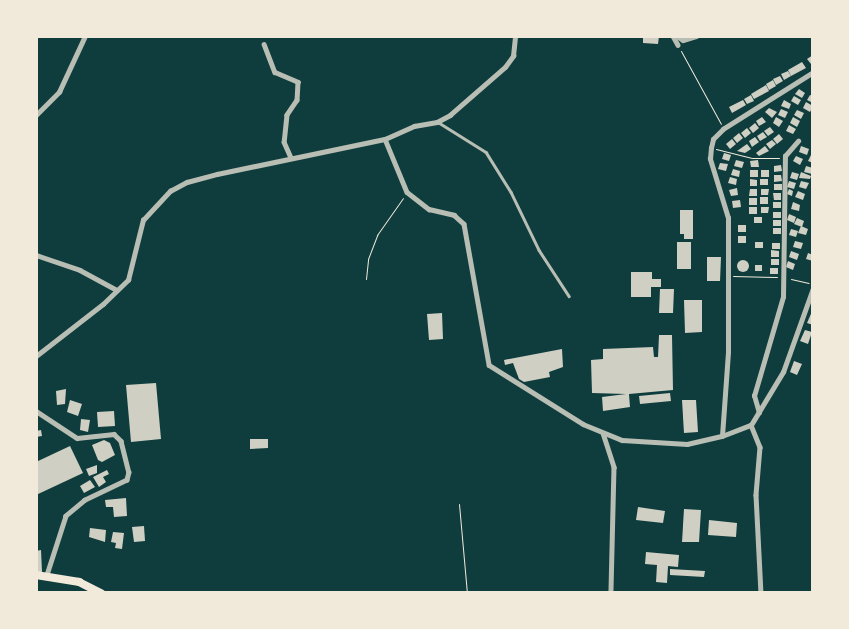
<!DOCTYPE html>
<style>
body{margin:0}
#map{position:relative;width:849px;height:629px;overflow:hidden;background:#0f3d3e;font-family:"Libre Baskerville",serif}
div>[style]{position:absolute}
.building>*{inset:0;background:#cfcfc3}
.round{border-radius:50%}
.path>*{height:1px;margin:-0.5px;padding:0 0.5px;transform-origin:0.5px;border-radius:0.5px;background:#f1e9da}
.service>*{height:2.5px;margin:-1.25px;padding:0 1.25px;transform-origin:1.25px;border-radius:1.25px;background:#b8beb3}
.minor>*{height:4.5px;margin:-2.25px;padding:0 2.25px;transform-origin:2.25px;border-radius:2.25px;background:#b8beb3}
.primary>*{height:8px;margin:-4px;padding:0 4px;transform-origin:4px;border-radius:4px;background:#f1e9da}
span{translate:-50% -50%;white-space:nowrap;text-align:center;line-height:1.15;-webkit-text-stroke:4.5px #f1e9da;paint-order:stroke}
.frame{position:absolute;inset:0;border:38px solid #f1e9da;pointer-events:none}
</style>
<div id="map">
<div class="building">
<div style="clip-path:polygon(643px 36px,659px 36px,658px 44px,643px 43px)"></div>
<div style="clip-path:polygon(813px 55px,813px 63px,811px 64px,807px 59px)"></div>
<div style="clip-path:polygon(802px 62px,806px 68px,791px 76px,788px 70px)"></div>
<div style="clip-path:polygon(788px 71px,791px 76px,784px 80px,781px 74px)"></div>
<div style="clip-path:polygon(780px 76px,783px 81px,776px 85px,773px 79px)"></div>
<div style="clip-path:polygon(773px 80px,776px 86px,769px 90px,766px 84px)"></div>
<div style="clip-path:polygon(766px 85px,769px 91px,754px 99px,751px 94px)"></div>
<div style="clip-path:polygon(799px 89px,805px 93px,802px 98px,795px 94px)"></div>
<div style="clip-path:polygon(751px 95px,754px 101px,747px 104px,744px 99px)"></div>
<div style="clip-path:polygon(810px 95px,813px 96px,813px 103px,807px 100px)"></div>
<div style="clip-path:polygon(794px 96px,801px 100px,798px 105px,791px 101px)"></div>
<div style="clip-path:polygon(743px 100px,746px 105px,732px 113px,729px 107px)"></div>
<div style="clip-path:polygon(784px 100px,791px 104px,789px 109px,781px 106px)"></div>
<div style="clip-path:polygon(806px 102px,813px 106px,810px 112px,803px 108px)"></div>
<div style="clip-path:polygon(769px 108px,777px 112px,772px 118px,765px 112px)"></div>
<div style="clip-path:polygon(781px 109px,788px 112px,785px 118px,778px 115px)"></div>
<div style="clip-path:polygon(797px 110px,804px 113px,801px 119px,794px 115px)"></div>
<div style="clip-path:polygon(762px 117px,766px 122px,759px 126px,756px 121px)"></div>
<div style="clip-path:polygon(776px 117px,783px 121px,779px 127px,773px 123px)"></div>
<div style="clip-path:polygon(793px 117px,800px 121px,797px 127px,790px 123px)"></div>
<div style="clip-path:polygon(755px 123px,759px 128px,753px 133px,749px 128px)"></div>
<div style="clip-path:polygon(789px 125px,796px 129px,793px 134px,786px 131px)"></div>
<div style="clip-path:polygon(770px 127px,774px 132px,768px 136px,764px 131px)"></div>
<div style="clip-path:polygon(747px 128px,751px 133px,745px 138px,741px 133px)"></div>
<div style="clip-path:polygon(763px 132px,767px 137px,760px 141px,757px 136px)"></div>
<div style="clip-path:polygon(739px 133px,743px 138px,737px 143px,733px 138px)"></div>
<div style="clip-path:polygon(779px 134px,783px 139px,777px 144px,773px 139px)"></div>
<div style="clip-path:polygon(755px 137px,759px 142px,752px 147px,749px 141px)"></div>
<div style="clip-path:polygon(732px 139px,736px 144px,730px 149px,726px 144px)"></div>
<div style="clip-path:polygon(772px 140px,776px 144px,770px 149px,766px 144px)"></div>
<div style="clip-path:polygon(747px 144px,751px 149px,745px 153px,737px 151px)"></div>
<div style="clip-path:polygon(765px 146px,769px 151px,759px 156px,756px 153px)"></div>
<div style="clip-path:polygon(801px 146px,809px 149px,807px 155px,799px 152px)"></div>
<div style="clip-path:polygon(724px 153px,731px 155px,729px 161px,722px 159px)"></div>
<div style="clip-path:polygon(811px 155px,813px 156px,813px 163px,808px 161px)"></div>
<div style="clip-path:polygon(796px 156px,803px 159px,800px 165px,793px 161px)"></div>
<div style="clip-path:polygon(736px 160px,744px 162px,742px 168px,734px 166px)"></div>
<div style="clip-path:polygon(758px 160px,759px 167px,751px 167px,750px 161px)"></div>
<div style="clip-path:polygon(720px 163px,728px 164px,726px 171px,718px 169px)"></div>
<div style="clip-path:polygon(781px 165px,782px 171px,774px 172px,774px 166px)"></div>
<div style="clip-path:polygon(806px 166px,813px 168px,812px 174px,804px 172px)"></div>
<div style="clip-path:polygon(733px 169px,740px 171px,739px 177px,731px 175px)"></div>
<div style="clip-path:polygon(750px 170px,758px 170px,758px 177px,750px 177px)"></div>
<div style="clip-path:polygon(761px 170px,769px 170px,769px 177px,761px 177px)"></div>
<div style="clip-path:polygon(792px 172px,799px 174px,797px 180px,790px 178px)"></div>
<div style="clip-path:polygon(801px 172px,811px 176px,810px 179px,799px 178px)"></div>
<div style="clip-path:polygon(774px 175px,781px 175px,782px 181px,774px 182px)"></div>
<div style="clip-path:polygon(730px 177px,737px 179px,736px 185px,728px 183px)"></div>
<div style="clip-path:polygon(750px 179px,757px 180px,757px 186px,750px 186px)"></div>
<div style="clip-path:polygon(760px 179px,768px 179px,768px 185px,760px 185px)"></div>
<div style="clip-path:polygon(789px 181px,796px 183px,794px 189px,787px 187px)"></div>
<div style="clip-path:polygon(801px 181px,809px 183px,806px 189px,799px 187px)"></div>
<div style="clip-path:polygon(774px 184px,782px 184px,782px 190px,774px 190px)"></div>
<div style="clip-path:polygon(737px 188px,738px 195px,731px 196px,729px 190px)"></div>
<div style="clip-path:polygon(750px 189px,757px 189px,757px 196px,749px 196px)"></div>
<div style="clip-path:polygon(761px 189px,769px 189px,768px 195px,761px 195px)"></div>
<div style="clip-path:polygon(789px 189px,793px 191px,792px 196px,787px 194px)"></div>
<div style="clip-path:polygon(798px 191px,805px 194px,803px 200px,795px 197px)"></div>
<div style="clip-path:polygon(773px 193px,781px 193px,781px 200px,774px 200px)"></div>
<div style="clip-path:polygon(760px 197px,768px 197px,768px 204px,760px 204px)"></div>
<div style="clip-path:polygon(749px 198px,757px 198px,757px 205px,749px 205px)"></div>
<div style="clip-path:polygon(740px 200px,741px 207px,733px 208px,732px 201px)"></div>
<div style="clip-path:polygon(773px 202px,781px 202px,781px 208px,773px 208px)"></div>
<div style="clip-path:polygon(793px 202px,800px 205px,799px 211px,791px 209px)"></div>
<div style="clip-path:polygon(749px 207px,757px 207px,757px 214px,749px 214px)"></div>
<div style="clip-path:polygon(761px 207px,769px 207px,768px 213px,761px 213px)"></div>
<div style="clip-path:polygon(680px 210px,693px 210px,693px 239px,684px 239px,684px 234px,680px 234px)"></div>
<div style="clip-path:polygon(773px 212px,781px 212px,781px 218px,773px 218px)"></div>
<div style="clip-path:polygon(789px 214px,796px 217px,794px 223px,787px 220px)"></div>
<div style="clip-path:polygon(754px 217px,762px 217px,762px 223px,754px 223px)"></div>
<div style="clip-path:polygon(797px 218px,804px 221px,802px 227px,794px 224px)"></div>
<div style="clip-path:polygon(773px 220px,781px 220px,781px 226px,773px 226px)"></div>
<div style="clip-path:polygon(738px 225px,746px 225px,746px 232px,738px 232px)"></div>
<div style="clip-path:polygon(801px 226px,808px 229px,806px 235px,798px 233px)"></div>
<div style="clip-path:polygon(773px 228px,781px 228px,781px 234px,773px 234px)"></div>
<div style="clip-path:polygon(791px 229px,798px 231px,796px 237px,789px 235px)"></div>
<div style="clip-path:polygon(738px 236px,746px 236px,746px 243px,738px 243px)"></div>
<div style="clip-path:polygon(795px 241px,803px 243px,801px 249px,793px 247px)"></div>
<div style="clip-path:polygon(677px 242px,691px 242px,691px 269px,677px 269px)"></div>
<div style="clip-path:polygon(755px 242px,763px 242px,763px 248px,755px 248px)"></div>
<div style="clip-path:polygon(772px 243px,780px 243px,780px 249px,772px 249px)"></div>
<div style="clip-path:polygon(771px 250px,779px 251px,779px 257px,771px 257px)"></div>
<div style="clip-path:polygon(791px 251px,799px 254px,797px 260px,789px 257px)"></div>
<div style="clip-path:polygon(808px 253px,813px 255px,813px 261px,806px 259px)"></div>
<div style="clip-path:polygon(707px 257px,721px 257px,720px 281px,707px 281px)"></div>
<div style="clip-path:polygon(771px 259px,779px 259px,779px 265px,771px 265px)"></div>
<div class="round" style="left:737px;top:260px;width:12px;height:12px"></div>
<div style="clip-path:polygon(788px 261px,795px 264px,793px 270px,786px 267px)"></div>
<div style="clip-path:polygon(755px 265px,762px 265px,762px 271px,755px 271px)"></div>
<div style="clip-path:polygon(770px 268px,778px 268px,778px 274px,770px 274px)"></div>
<div style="clip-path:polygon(631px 272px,652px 272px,652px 279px,661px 279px,661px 287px,651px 287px,651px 297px,631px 297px)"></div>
<div style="clip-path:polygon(660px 289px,674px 289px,673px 313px,659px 313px)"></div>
<div style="clip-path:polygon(684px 300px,702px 300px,702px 332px,685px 333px)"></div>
<div style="clip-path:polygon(813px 309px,813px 325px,807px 323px)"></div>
<div style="clip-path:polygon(442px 313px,443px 339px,429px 340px,427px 314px)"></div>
<div style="clip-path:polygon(805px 330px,812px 332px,808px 344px,800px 341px)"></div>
<div style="clip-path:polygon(659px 335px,672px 335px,673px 390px,629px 394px,630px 407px,603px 411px,602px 397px,626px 394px,592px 393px,591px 360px,603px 359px,603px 349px,653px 347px,654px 357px,658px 357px)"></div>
<div style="clip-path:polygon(562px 349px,563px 367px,549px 372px,550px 377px,524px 382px,519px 379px,513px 363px,505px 365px,504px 360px)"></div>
<div style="clip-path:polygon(794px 361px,802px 364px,797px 375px,790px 372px)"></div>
<div style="clip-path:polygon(156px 383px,161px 439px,131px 442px,126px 385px)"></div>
<div style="clip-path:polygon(66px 389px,65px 404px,57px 405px,56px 391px)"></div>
<div style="clip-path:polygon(670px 393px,671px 401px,640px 404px,639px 396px)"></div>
<div style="clip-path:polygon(70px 400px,82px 404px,78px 416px,67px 412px)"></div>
<div style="clip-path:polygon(682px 400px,696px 400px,698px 432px,684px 433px)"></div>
<div style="clip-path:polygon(114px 411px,115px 426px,98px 427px,97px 412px)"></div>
<div style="clip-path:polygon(81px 419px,90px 420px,88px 432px,80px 430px)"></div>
<div style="clip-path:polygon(41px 430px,42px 436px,36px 437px,36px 431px)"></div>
<div style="clip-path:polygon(250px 439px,268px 439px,268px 448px,250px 449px)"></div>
<div style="clip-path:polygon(104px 440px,110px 443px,115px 455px,102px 462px,98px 460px,92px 445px)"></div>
<div style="clip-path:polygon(70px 446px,83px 473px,36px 495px,36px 462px)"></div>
<div style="clip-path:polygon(97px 465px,97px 473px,89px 476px,86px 469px)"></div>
<div style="clip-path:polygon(107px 470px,109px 474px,103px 477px,106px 482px,99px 487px,93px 477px)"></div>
<div style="clip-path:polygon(90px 480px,95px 487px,84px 493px,80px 486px)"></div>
<div style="clip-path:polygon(126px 498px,127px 516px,114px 517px,113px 507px,106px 507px,105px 500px)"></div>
<div style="clip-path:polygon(638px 507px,665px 511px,663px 523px,636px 520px)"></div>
<div style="clip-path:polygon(684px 509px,701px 510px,699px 542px,682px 542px)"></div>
<div style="clip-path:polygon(709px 520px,737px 523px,736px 537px,708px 535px)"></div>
<div style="clip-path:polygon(144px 526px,145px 541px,134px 542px,132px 527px)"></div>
<div style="clip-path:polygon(90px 528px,106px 530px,105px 542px,89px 537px)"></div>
<div style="clip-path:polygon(113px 532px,124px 533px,122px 549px,115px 548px,116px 543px,111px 542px)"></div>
<div style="clip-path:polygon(41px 550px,42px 572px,36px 572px,36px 551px)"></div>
<div style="clip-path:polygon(646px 552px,679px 555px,678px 567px,668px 566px,667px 583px,656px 582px,657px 565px,645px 564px)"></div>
<div style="clip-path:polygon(670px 569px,705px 571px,704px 577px,670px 575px)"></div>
</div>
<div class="path">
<div style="left:681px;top:51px;width:83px;rotate:61.3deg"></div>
<div style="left:716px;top:149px;width:37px;rotate:14deg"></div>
<div style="left:752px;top:158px;width:27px"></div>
<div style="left:733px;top:276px;width:44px;rotate:1.3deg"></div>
<div style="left:366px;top:279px;width:20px;rotate:-84deg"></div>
<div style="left:368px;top:259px;width:26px;rotate:-69deg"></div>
<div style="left:377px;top:235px;width:45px;rotate:-54.9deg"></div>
<div style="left:791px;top:279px;width:18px;rotate:13deg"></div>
<div style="left:459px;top:504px;width:89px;rotate:84.9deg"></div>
</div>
<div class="service">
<div style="left:438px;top:122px;width:57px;rotate:32deg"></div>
<div style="left:486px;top:152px;width:47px;rotate:58deg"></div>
<div style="left:511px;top:192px;width:64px;rotate:64.2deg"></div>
<div style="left:539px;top:250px;width:55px;rotate:56.9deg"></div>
</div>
<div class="minor">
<div style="left:673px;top:36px;width:10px;rotate:61deg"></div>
<div style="left:677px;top:36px;width:7px;rotate:34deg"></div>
<div style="left:683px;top:40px;width:14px;rotate:-17deg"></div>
<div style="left:264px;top:44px;width:30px;rotate:69deg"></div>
<div style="left:275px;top:72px;width:25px;rotate:23deg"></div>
<div style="left:298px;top:82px;width:18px;rotate:93deg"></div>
<div style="left:297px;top:100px;width:18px;rotate:124deg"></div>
<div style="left:287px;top:115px;width:27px;rotate:96deg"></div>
<div style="left:284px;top:142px;width:17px;rotate:66deg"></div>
<div style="left:36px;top:115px;width:33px;rotate:-45deg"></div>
<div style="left:59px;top:92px;width:62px;rotate:-65.1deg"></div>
<div style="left:385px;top:139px;width:57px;rotate:67.5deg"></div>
<div style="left:407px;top:192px;width:28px;rotate:38deg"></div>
<div style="left:429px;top:209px;width:26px;rotate:13deg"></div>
<div style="left:454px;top:215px;width:13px;rotate:42deg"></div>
<div style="left:464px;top:224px;width:143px;rotate:79.9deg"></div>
<div style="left:489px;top:365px;width:111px;rotate:32.1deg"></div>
<div style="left:583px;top:424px;width:42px;rotate:22.3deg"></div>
<div style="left:622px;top:440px;width:65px;rotate:3.5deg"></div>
<div style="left:687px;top:444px;width:36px;rotate:-13deg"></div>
<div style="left:722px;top:436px;width:31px;rotate:-21deg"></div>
<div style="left:751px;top:425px;width:62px;rotate:-58.9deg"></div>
<div style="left:783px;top:372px;width:89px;rotate:-70.3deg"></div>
<div style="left:36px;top:255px;width:46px;rotate:18.8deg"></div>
<div style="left:80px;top:270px;width:42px;rotate:28.4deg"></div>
<div style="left:36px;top:356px;width:85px;rotate:-37.8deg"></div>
<div style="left:103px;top:304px;width:35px;rotate:-44deg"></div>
<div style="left:128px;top:280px;width:62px;rotate:-76deg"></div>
<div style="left:143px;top:220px;width:40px;rotate:-47deg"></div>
<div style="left:170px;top:191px;width:19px;rotate:-28deg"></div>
<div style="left:187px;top:182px;width:31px;rotate:-15deg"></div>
<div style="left:217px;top:174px;width:172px;rotate:-11.8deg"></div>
<div style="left:385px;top:139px;width:32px;rotate:-24deg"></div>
<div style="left:414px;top:126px;width:23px;rotate:-10deg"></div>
<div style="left:437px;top:122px;width:15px;rotate:-28deg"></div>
<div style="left:450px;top:115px;width:73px;rotate:-41.1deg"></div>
<div style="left:505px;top:67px;width:14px;rotate:-54deg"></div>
<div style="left:513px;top:56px;width:20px;rotate:-84deg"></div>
<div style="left:36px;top:411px;width:49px;rotate:33.4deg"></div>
<div style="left:77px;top:438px;width:37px;rotate:-6deg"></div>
<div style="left:114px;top:434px;width:10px;rotate:45deg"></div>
<div style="left:121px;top:441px;width:32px;rotate:76deg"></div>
<div style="left:129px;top:472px;width:8px;rotate:104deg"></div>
<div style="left:127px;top:480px;width:47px;rotate:154.5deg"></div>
<div style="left:85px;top:500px;width:25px;rotate:140deg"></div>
<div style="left:66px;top:516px;width:62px;rotate:107.9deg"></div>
<div style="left:759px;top:413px;width:18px;rotate:-106deg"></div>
<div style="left:754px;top:396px;width:103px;rotate:-73.7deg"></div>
<div style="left:783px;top:297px;width:141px;rotate:-89.2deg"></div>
<div style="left:785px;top:156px;width:20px;rotate:-49deg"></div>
<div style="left:751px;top:425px;width:24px;rotate:68deg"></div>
<div style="left:760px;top:447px;width:48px;rotate:94.8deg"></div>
<div style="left:756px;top:495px;width:98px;rotate:87.1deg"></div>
<div style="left:603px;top:433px;width:36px;rotate:72deg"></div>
<div style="left:614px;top:467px;width:126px;rotate:91.4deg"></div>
<div style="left:722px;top:436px;width:84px;rotate:-85.9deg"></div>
<div style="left:728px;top:352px;width:134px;rotate:-90deg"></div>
<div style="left:728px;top:218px;width:62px;rotate:-107deg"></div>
<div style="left:710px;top:159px;width:11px;rotate:-85deg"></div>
<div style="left:711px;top:148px;width:9px;rotate:-77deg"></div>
<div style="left:713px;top:139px;width:14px;rotate:-45deg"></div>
<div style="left:723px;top:129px;width:107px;rotate:-32.3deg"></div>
</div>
<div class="primary">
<div style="left:36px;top:575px;width:44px;rotate:9.2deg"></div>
<div style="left:79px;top:582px;width:25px;rotate:27deg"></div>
</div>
<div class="frame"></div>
</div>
